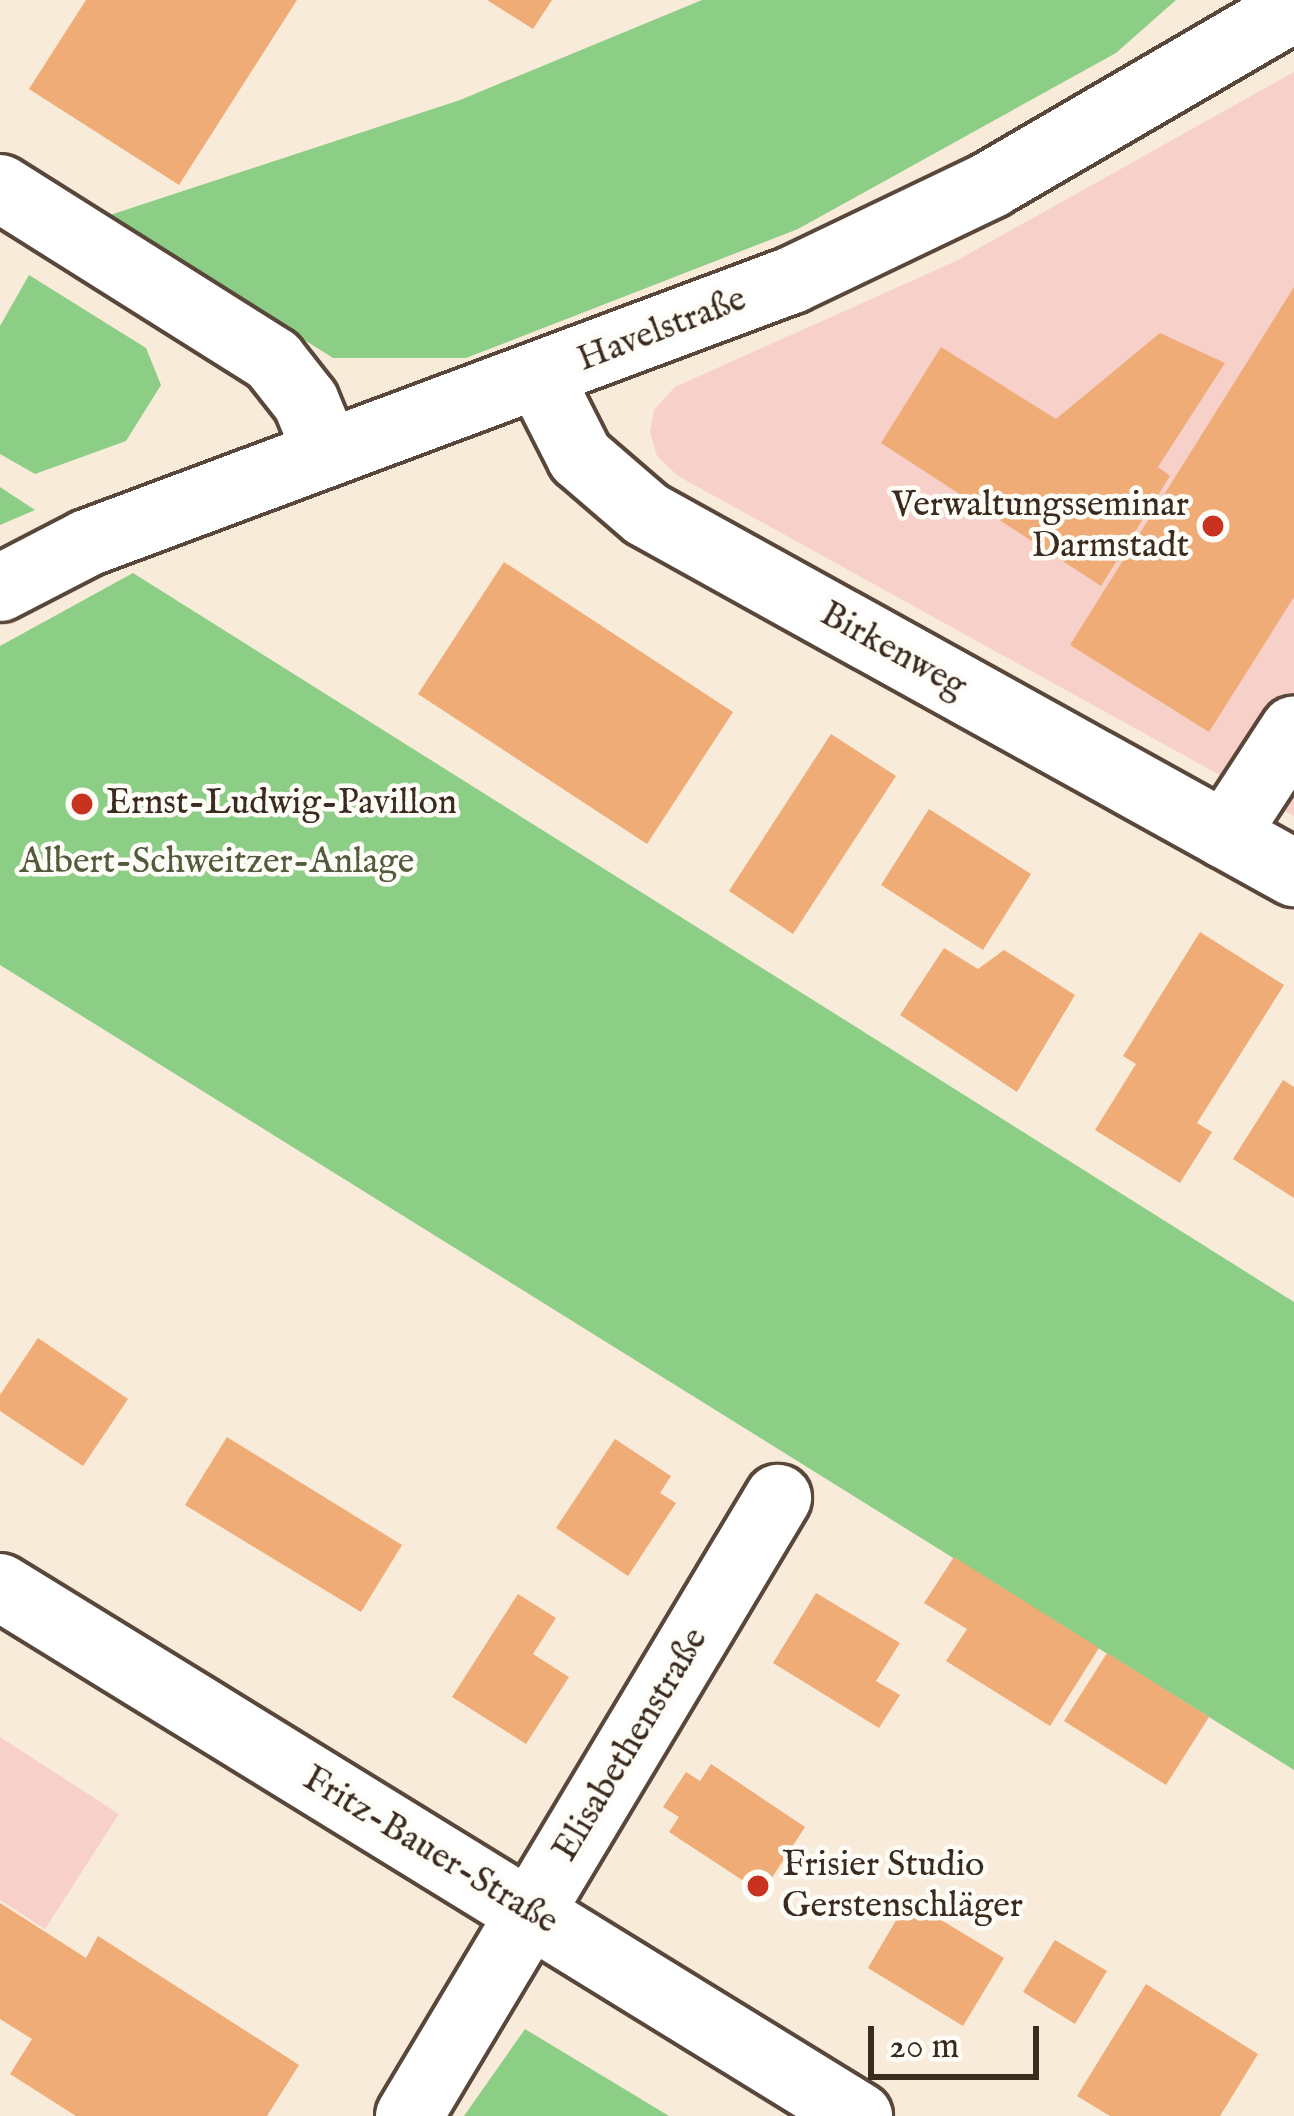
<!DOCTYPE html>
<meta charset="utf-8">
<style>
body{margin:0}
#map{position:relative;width:1294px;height:2116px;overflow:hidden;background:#f9ebda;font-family:"IM FELL English",serif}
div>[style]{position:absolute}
.built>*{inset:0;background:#f7d0ca}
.green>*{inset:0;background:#8dce86}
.building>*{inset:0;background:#efac76}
.roads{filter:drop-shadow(3px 0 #58473a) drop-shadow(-3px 0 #58473a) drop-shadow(0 3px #58473a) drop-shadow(0 -3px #58473a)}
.minor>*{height:66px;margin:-33px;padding:0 33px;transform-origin:33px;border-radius:33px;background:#fff}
.major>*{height:66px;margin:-33px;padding:0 33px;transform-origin:33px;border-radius:33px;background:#fff}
.dots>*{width:33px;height:33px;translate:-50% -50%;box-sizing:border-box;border:6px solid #fdfcf7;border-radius:50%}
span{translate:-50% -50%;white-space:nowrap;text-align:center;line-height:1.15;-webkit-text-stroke:9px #fdfcf7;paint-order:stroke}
.street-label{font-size:36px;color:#3b2a1e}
.poi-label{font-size:36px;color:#3b2a1e}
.right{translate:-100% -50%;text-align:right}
.left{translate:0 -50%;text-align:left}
.park-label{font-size:36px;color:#545b3d}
.scale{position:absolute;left:868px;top:2026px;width:171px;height:54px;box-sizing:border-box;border:6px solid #3b2a1e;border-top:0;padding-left:15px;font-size:36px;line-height:42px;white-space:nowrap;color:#3b2a1e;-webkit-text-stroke:9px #fdfcf7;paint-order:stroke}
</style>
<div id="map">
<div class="built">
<div style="clip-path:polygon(1294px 72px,1294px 816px,678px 476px,657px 456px,650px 432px,654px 410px,675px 387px,956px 261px)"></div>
<div style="clip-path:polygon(0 1737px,119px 1814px,45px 1929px,0 1900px)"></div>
</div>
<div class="green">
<div style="clip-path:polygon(702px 0,1176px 0,1116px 53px,798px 229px,466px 358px,333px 358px,107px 216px,460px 100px)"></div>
<div style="clip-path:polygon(29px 275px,146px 348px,161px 385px,126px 441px,35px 474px,0 454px,0 326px)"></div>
<div style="clip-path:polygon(0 487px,35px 510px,0 525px)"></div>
<div style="clip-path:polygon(133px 573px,1294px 1302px,1294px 1770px,0 965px,0 646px)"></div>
<div style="clip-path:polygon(525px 2029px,669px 2116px,464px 2116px)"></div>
</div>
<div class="building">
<div style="clip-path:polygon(86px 0,297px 0,179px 185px,29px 89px)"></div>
<div style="clip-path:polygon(487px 0,552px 0,533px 29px)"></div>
<div style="clip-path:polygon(1294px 287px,1294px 597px,1209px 732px,1070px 645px)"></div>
<div style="clip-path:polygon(1160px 333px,1225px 363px,1158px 467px,1170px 476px,1101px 586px,881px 443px,941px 347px,1056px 419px)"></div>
<div style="clip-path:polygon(504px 562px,733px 712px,647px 844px,418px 694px)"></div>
<div style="clip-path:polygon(831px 734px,896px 776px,793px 934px,729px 891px)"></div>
<div style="clip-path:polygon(929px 809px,1031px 874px,983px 950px,881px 885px)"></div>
<div style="clip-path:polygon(1200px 932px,1284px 985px,1197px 1123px,1212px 1132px,1180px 1183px,1095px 1130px,1136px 1064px,1123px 1056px)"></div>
<div style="clip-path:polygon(944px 948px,978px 969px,1004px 950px,1075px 995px,1017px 1092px,900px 1015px)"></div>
<div style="clip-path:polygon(1283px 1080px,1294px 1087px,1294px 1198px,1233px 1159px)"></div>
<div style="clip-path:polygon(38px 1338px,128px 1399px,83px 1466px,0 1411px,0 1395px)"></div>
<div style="clip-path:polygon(227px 1437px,402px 1545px,361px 1612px,185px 1505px)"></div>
<div style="clip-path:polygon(615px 1439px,671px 1476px,660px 1493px,676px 1503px,628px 1576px,556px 1528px)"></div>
<div style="clip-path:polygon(954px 1557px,1099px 1648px,1050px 1726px,946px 1661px,967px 1629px,924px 1603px)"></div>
<div style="clip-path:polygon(816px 1593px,900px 1643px,876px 1681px,900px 1695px,879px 1728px,773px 1663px)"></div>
<div style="clip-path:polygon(518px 1594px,556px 1618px,533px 1654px,569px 1677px,526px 1744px,452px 1697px)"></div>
<div style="clip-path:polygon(1107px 1653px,1209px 1717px,1166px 1785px,1064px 1721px)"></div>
<div style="clip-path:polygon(711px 1764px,805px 1827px,762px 1893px,669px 1832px,679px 1817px,663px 1807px,686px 1772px,700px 1781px)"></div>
<div style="clip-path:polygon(908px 1900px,1004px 1958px,963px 2026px,868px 1968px)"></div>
<div style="clip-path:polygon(0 1903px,86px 1958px,98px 1936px,299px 2065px,267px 2116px,76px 2116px,10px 2074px,32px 2039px,0 2019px)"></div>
<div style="clip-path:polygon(1055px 1940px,1107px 1971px,1075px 2024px,1023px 1992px)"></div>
<div style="clip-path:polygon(1146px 1984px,1258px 2054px,1220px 2116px,1110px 2116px,1077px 2096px)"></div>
</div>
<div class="roads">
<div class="minor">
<div style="left:0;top:188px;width:323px;rotate:32.2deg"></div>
<div style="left:273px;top:360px;width:53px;rotate:51.8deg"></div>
<div style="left:306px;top:402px;width:55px;rotate:67.6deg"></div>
<div style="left:540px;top:378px;width:89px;rotate:63.1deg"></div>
<div style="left:580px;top:457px;width:87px;rotate:40.8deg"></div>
<div style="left:646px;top:514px;width:741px;rotate:28.99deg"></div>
<div style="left:0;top:588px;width:98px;rotate:-27.3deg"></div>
<div style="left:87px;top:543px;width:752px;rotate:-20.46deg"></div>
<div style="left:792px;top:280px;width:220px;rotate:-25.6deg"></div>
<div style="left:990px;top:185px;width:352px;rotate:-30.2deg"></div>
<div style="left:1225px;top:835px;width:126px;rotate:-56.9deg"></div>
<div style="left:409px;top:2116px;width:720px;rotate:-59.16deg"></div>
</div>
<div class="major">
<div style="left:0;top:1587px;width:1009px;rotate:31.63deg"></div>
</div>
</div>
<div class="dots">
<div style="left:1213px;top:526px;background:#c8321e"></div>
<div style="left:82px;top:804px;background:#c8321e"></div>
<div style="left:758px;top:1886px;background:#c8321e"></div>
</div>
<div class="street-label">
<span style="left:662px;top:330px;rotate:-21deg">Havelstraße</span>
<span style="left:893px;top:651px;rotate:29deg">Birkenweg</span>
<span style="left:631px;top:1745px;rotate:-59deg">Elisabethenstraße</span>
<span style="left:430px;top:1851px;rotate:31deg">Fritz-Bauer-Straße</span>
</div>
<div class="poi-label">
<span class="right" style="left:1189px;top:526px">Verwaltungsseminar<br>Darmstadt</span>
<span class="left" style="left:106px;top:804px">Ernst-Ludwig-Pavillon</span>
<span class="left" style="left:782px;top:1886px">Frisier Studio<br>Gerstenschläger</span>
</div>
<div class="park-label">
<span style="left:217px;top:863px">Albert-Schweitzer-Anlage</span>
</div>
<div class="scale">20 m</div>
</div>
